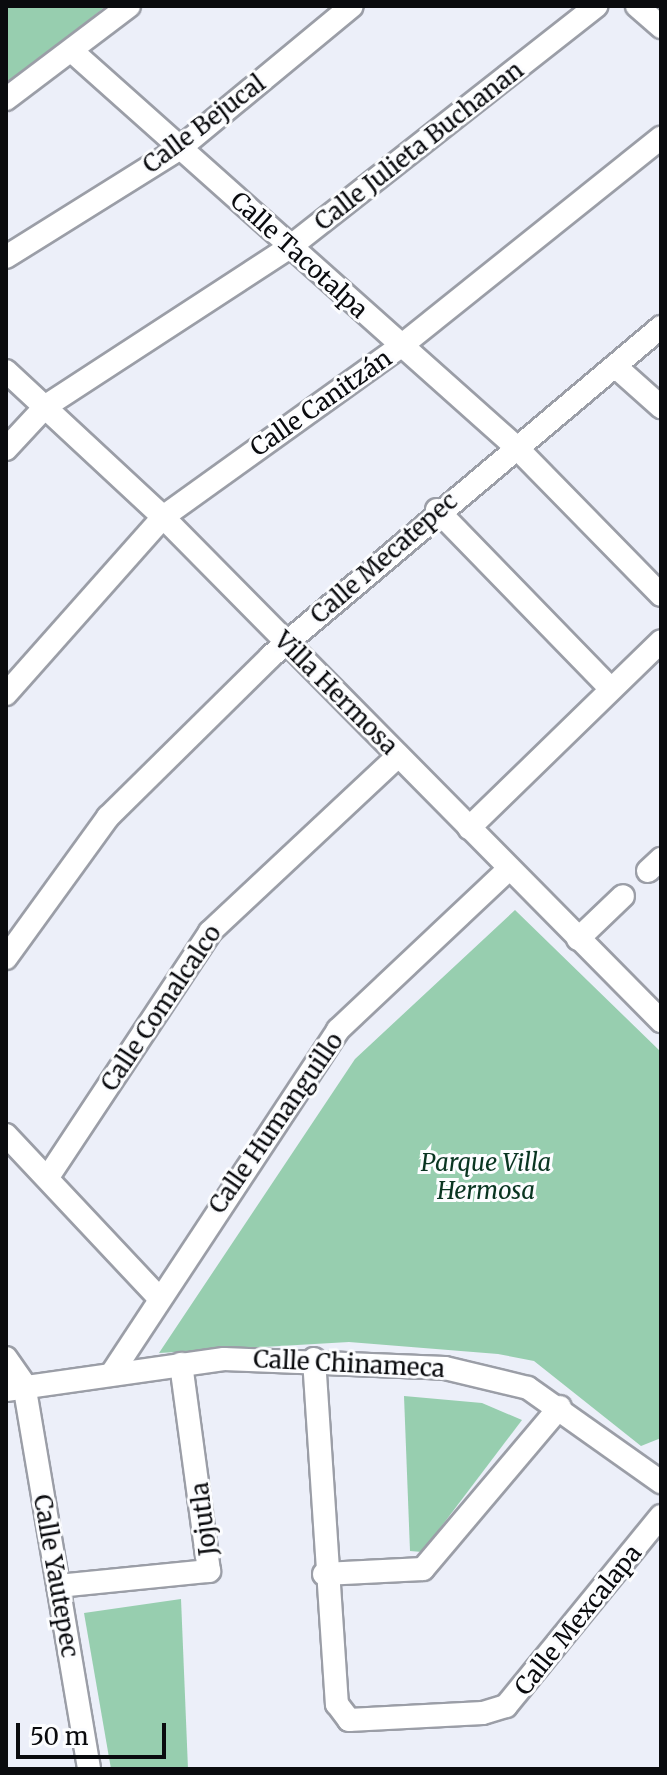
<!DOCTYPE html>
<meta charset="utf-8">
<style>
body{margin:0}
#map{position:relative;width:667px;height:1775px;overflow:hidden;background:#eceff9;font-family:Merriweather,serif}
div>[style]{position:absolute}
.green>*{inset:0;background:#97ceaf}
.roads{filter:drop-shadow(2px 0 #9b9ea7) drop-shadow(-2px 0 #9b9ea7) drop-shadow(0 2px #9b9ea7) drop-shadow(0 -2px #9b9ea7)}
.minor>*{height:22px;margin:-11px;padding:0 11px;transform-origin:11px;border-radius:11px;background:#fff}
span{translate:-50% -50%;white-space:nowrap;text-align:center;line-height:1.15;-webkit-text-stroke:6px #fcfdff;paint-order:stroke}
.street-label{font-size:24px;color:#0a0b0e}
.park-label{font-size:24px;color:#093521;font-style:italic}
.frame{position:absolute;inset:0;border:8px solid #0a0b0e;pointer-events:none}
.scale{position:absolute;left:16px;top:1723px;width:150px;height:36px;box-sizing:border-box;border:4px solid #0a0b0e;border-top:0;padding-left:10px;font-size:24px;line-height:28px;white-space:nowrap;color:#0a0b0e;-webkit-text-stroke:6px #fcfdff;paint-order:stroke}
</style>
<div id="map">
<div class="green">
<div style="clip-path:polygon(6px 6px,106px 6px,6px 87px)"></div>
<div style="clip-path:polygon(515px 910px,661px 1052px,661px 1438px,641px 1446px,534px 1361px,498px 1354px,349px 1342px,159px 1353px,355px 1059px)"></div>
<div style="clip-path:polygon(404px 1396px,482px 1403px,522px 1420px,422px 1552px,410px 1551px)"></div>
<div style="clip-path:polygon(181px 1599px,188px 1769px,111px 1769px,84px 1613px)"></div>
</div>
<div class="roads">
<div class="minor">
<div style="left:637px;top:6px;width:32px;rotate:41deg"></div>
<div style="left:73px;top:52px;width:594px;rotate:41.72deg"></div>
<div style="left:516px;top:447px;width:207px;rotate:45.6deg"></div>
<div style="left:6px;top:99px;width:154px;rotate:-37.1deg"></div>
<div style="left:6px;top:257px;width:204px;rotate:-32deg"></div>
<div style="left:179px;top:149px;width:224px;rotate:-39.6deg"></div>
<div style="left:615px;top:366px;width:62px;rotate:41.7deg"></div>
<div style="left:6px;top:371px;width:214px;rotate:42.9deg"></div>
<div style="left:163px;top:517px;width:709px;rotate:45.34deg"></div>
<div style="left:6px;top:449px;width:59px;rotate:-47.1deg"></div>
<div style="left:46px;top:406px;width:291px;rotate:-33.1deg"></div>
<div style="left:290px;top:247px;width:390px;rotate:-38.2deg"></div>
<div style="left:437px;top:510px;width:248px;rotate:45.8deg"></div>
<div style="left:6px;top:694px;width:237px;rotate:-48.4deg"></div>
<div style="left:163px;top:517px;width:293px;rotate:-35.7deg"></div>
<div style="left:401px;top:346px;width:333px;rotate:-38.7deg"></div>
<div style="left:469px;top:828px;width:268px;rotate:-44.2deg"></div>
<div style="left:648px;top:871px;width:18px;rotate:-43deg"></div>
<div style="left:578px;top:939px;width:62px;rotate:-43.7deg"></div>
<div style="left:6px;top:958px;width:174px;rotate:-54.1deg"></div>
<div style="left:108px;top:817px;width:229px;rotate:-44.6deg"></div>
<div style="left:271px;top:656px;width:510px;rotate:-40.15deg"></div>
<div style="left:6px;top:1135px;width:222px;rotate:46.8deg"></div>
<div style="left:48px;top:1177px;width:294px;rotate:-56.5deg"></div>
<div style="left:210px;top:932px;width:258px;rotate:-43.1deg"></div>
<div style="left:6px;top:1358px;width:32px;rotate:55deg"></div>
<div style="left:24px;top:1384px;width:390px;rotate:80.4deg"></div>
<div style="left:314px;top:1359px;width:346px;rotate:86.2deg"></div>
<div style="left:337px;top:1704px;width:20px;rotate:53deg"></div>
<div style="left:349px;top:1720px;width:134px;rotate:-3deg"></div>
<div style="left:483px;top:1713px;width:24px;rotate:-17deg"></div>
<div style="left:506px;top:1706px;width:245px;rotate:-50.8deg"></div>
<div style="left:112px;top:1373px;width:411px;rotate:-56.6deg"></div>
<div style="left:338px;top:1030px;width:235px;rotate:-43.3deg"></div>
<div style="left:6px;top:1390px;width:220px;rotate:-8.1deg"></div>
<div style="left:224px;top:1359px;width:221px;rotate:2.3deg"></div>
<div style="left:445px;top:1368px;width:85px;rotate:13.5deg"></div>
<div style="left:528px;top:1388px;width:163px;rotate:35.3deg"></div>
<div style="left:324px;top:1574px;width:99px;rotate:-2.9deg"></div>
<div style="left:423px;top:1569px;width:212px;rotate:-49.8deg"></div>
<div style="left:58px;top:1586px;width:152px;rotate:-5.7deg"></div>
<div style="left:209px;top:1571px;width:209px;rotate:-97.7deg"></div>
</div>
</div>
<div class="street-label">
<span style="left:204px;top:124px;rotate:-37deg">Calle Bejucal</span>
<span style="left:419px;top:146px;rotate:-38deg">Calle Julieta Buchanan</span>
<span style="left:299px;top:255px;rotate:42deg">Calle Tacotalpa</span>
<span style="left:321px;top:403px;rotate:-35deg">Calle Canitzán</span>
<span style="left:384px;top:558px;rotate:-41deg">Calle Mecatepec</span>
<span style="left:336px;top:693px;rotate:45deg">Villa Hermosa</span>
<span style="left:161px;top:1008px;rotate:-56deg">Calle Comalcalco</span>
<span style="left:276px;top:1123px;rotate:-55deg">Calle Humanguillo</span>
<span style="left:349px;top:1364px;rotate:3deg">Calle Chinameca</span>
<span style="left:204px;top:1519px;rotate:-97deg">Jojutla</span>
<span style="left:56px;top:1576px;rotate:80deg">Calle Yautepec</span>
<span style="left:578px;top:1620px;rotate:-51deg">Calle Mexcalapa</span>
</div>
<div class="park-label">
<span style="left:486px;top:1177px">Parque Villa<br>Hermosa</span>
</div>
<div class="frame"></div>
<div class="scale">50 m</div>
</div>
